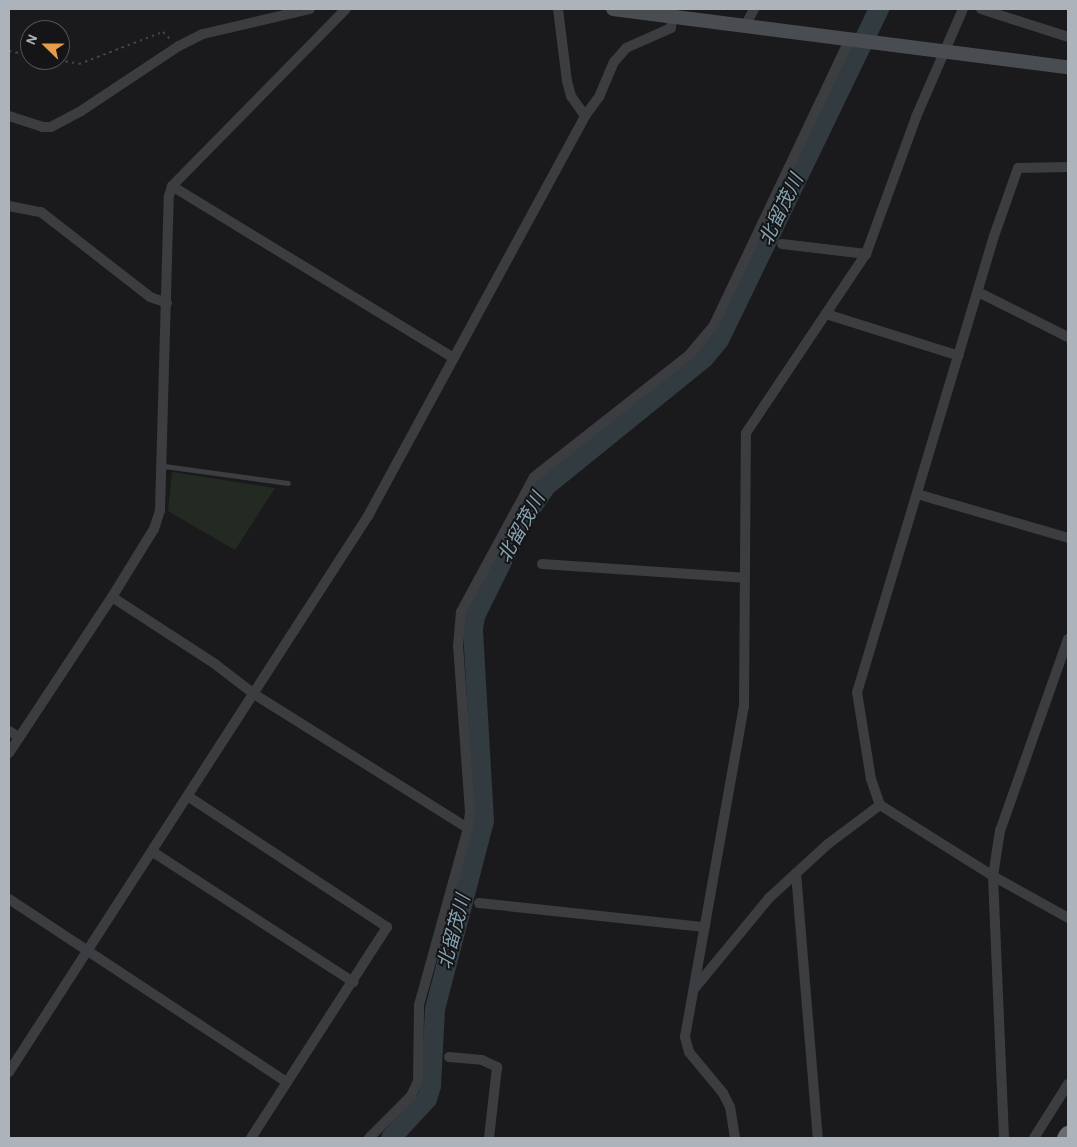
<!DOCTYPE html>
<meta charset="utf-8">
<style>
body{margin:0}
#map{position:relative;width:1077px;height:1147px;overflow:hidden;background:#1a1a1c;font-family:"Alegreya Sans","Noto Sans JP",sans-serif}
div>[style]{position:absolute}
.green>*{inset:0;background:#222a22}
.river>*{height:20px;margin:-10px;padding:0 10px;transform-origin:10px;border-radius:10px;background:#313b40}
.path>*{height:2px;margin-top:-1px;transform-origin:0;background:repeating-linear-gradient(90deg,#414448 0 2.5px,transparent 0 6.5px)}
.lane>*{height:5px;margin:-2.5px;padding:0 2.5px;transform-origin:2.5px;border-radius:2.5px;background:#3b3d41}
.street>*{height:10px;margin:-5px;padding:0 5px;transform-origin:5px;border-radius:5px;background:#3b3d41}
.secondary>*{height:14px;margin:-7px;padding:0 7px;transform-origin:7px;border-radius:7px;background:#494c51}
.highway>*{height:19px;margin:-9.5px;padding:0 9.5px;transform-origin:9.5px;border-radius:9.5px;background:#686c71}
span{translate:-50% -50%;white-space:nowrap;text-align:center;line-height:1.15;-webkit-text-stroke:4px #151517;paint-order:stroke}
.water-label{font-size:19px;color:#87a4b3;font-style:italic}
.frame{position:absolute;inset:0;border:10px solid #adb3bb;pointer-events:none}
.north{position:absolute;left:20px;top:20px;width:50px;height:50px;box-sizing:border-box;background:#151517;border:1px solid #525459;border-radius:50%;rotate:292deg;font-size:14px;font-weight:700;line-height:20px;text-align:center;color:#adb3bb}
.north::after{content:'';display:block;margin:auto;width:18px;height:22px;background:#e69c48;clip-path:polygon(50% 0,100% 100%,50% 72%,0 100%)}
</style>
<div id="map">
<div class="green">
<div style="clip-path:polygon(172px 472px,275px 488px,235px 550px,168px 511px)"></div>
</div>
<div class="river">
<div style="left:391px;top:1138px;width:53px;rotate:-47.3deg"></div>
<div style="left:427px;top:1099px;width:14px;rotate:-73deg"></div>
<div style="left:431px;top:1086px;width:77px;rotate:-87deg"></div>
<div style="left:435px;top:1009px;width:194px;rotate:-75.4deg"></div>
<div style="left:484px;top:821px;width:192px;rotate:-93.3deg"></div>
<div style="left:473px;top:629px;width:13px;rotate:-81deg"></div>
<div style="left:475px;top:616px;width:106px;rotate:-63.7deg"></div>
<div style="left:522px;top:521px;width:42px;rotate:-55.6deg"></div>
<div style="left:546px;top:486px;width:203px;rotate:-39deg"></div>
<div style="left:704px;top:358px;width:23px;rotate:-50deg"></div>
<div style="left:719px;top:340px;width:368px;rotate:-64.2deg"></div>
</div>
<div class="path">
<div style="left:9px;top:51px;width:21px;rotate:11deg"></div>
<div style="left:59px;top:60px;width:20px;rotate:11deg"></div>
<div style="left:79px;top:64px;width:90px;rotate:-20.9deg"></div>
<div style="left:163px;top:32px;width:11px;rotate:45deg"></div>
</div>
<div class="lane">
<div style="left:164px;top:466px;width:125px;rotate:7.8deg"></div>
</div>
<div class="street">
<div style="left:558px;top:9px;width:73px;rotate:82.9deg"></div>
<div style="left:567px;top:81px;width:16px;rotate:75deg"></div>
<div style="left:571px;top:96px;width:24px;rotate:55deg"></div>
<div style="left:981px;top:9px;width:91px;rotate:17.8deg"></div>
<div style="left:745px;top:26px;width:19px;rotate:-62deg"></div>
<div style="left:9px;top:116px;width:35px;rotate:18deg"></div>
<div style="left:42px;top:127px;width:9px"></div>
<div style="left:51px;top:127px;width:34px;rotate:-28deg"></div>
<div style="left:81px;top:111px;width:118px;rotate:-33.6deg"></div>
<div style="left:179px;top:46px;width:27px;rotate:-27deg"></div>
<div style="left:203px;top:34px;width:110px;rotate:-13.2deg"></div>
<div style="left:1068px;top:167px;width:50px;rotate:178.9deg"></div>
<div style="left:1018px;top:168px;width:72px;rotate:109.4deg"></div>
<div style="left:994px;top:236px;width:476px;rotate:106.7deg"></div>
<div style="left:857px;top:692px;width:88px;rotate:80.9deg"></div>
<div style="left:871px;top:779px;width:28px;rotate:71deg"></div>
<div style="left:880px;top:805px;width:133px;rotate:32.1deg"></div>
<div style="left:993px;top:876px;width:86px;rotate:29.2deg"></div>
<div style="left:172px;top:186px;width:330px;rotate:31.4deg"></div>
<div style="left:9px;top:206px;width:33px;rotate:11deg"></div>
<div style="left:41px;top:212px;width:138px;rotate:37.9deg"></div>
<div style="left:150px;top:297px;width:18px;rotate:19deg"></div>
<div style="left:782px;top:244px;width:85px;rotate:6.8deg"></div>
<div style="left:978px;top:292px;width:101px;rotate:26.6deg"></div>
<div style="left:826px;top:314px;width:139px;rotate:17.5deg"></div>
<div style="left:917px;top:494px;width:157px;rotate:16.2deg"></div>
<div style="left:542px;top:564px;width:203px;rotate:3.9deg"></div>
<div style="left:112px;top:597px;width:123px;rotate:33deg"></div>
<div style="left:215px;top:664px;width:49px;rotate:37.6deg"></div>
<div style="left:254px;top:694px;width:252px;rotate:32.1deg"></div>
<div style="left:9px;top:731px;width:12px;rotate:31deg"></div>
<div style="left:9px;top:753px;width:187px;rotate:-56.6deg"></div>
<div style="left:112px;top:597px;width:80px;rotate:-58.3deg"></div>
<div style="left:154px;top:529px;width:20px;rotate:-72deg"></div>
<div style="left:160px;top:510px;width:314px;rotate:-88.4deg"></div>
<div style="left:169px;top:196px;width:10px;rotate:-73deg"></div>
<div style="left:172px;top:186px;width:248px;rotate:-45.5deg"></div>
<div style="left:189px;top:797px;width:237px;rotate:33.3deg"></div>
<div style="left:387px;top:927px;width:251px;rotate:122.8deg"></div>
<div style="left:153px;top:852px;width:239px;rotate:33deg"></div>
<div style="left:796px;top:873px;width:266px;rotate:85.3deg"></div>
<div style="left:9px;top:899px;width:333px;rotate:33.4deg"></div>
<div style="left:479px;top:903px;width:227px;rotate:6.1deg"></div>
<div style="left:694px;top:989px;width:118px;rotate:-50.5deg"></div>
<div style="left:769px;top:898px;width:80px;rotate:-42.5deg"></div>
<div style="left:828px;top:844px;width:65px;rotate:-36.9deg"></div>
<div style="left:449px;top:1057px;width:33px;rotate:5deg"></div>
<div style="left:482px;top:1060px;width:17px;rotate:25deg"></div>
<div style="left:497px;top:1067px;width:71px;rotate:96.4deg"></div>
<div style="left:9px;top:1072px;width:662px;rotate:-57.15deg"></div>
<div style="left:368px;top:516px;width:455px;rotate:-61.5deg"></div>
<div style="left:585px;top:116px;width:24px;rotate:-54deg"></div>
<div style="left:599px;top:97px;width:38px;rotate:-67deg"></div>
<div style="left:614px;top:62px;width:18px;rotate:-49deg"></div>
<div style="left:626px;top:48px;width:49px;rotate:-24deg"></div>
<div style="left:671px;top:28px;width:11px;rotate:-85deg"></div>
<div style="left:369px;top:1138px;width:59px;rotate:-45deg"></div>
<div style="left:411px;top:1096px;width:17px;rotate:-65deg"></div>
<div style="left:418px;top:1081px;width:76px;rotate:-89.2deg"></div>
<div style="left:419px;top:1005px;width:184px;rotate:-74.5deg"></div>
<div style="left:468px;top:828px;width:16px;rotate:-83deg"></div>
<div style="left:470px;top:812px;width:166px;rotate:-94.1deg"></div>
<div style="left:458px;top:646px;width:34px;rotate:-85deg"></div>
<div style="left:461px;top:612px;width:153px;rotate:-61.6deg"></div>
<div style="left:534px;top:477px;width:197px;rotate:-38.2deg"></div>
<div style="left:689px;top:355px;width:39px;rotate:-50deg"></div>
<div style="left:714px;top:325px;width:318px;rotate:-64.6deg"></div>
<div style="left:735px;top:1138px;width:31px;rotate:-99deg"></div>
<div style="left:730px;top:1107px;width:16px;rotate:-117deg"></div>
<div style="left:723px;top:1093px;width:53px;rotate:-129.7deg"></div>
<div style="left:689px;top:1052px;width:16px;rotate:-105deg"></div>
<div style="left:685px;top:1037px;width:335px;rotate:-79.9deg"></div>
<div style="left:744px;top:707px;width:274px;rotate:-89.6deg"></div>
<div style="left:746px;top:433px;width:216px;rotate:-56.2deg"></div>
<div style="left:866px;top:254px;width:146px;rotate:-69.9deg"></div>
<div style="left:916px;top:117px;width:118px;rotate:-66.5deg"></div>
<div style="left:1004px;top:1138px;width:262px;rotate:-92.4deg"></div>
<div style="left:993px;top:876px;width:46px;rotate:-81.2deg"></div>
<div style="left:1000px;top:831px;width:204px;rotate:-70.5deg"></div>
<div style="left:1034px;top:1138px;width:64px;rotate:-57.8deg"></div>
</div>
<div class="secondary">
<div style="left:613px;top:9px;width:459px;rotate:7.3deg"></div>
</div>
<div class="highway">
<div style="left:1066px;top:1138px;width:4px;rotate:-56deg"></div>
</div>
<div class="water-label">
<span style="left:782px;top:210px;rotate:-64deg">北留茂川</span>
<span style="left:522px;top:528px;rotate:-61deg">北留茂川</span>
<span style="left:455px;top:932px;rotate:-75deg">北留茂川</span>
</div>
<div class="frame"></div>
<div class="north">N</div>
</div>
